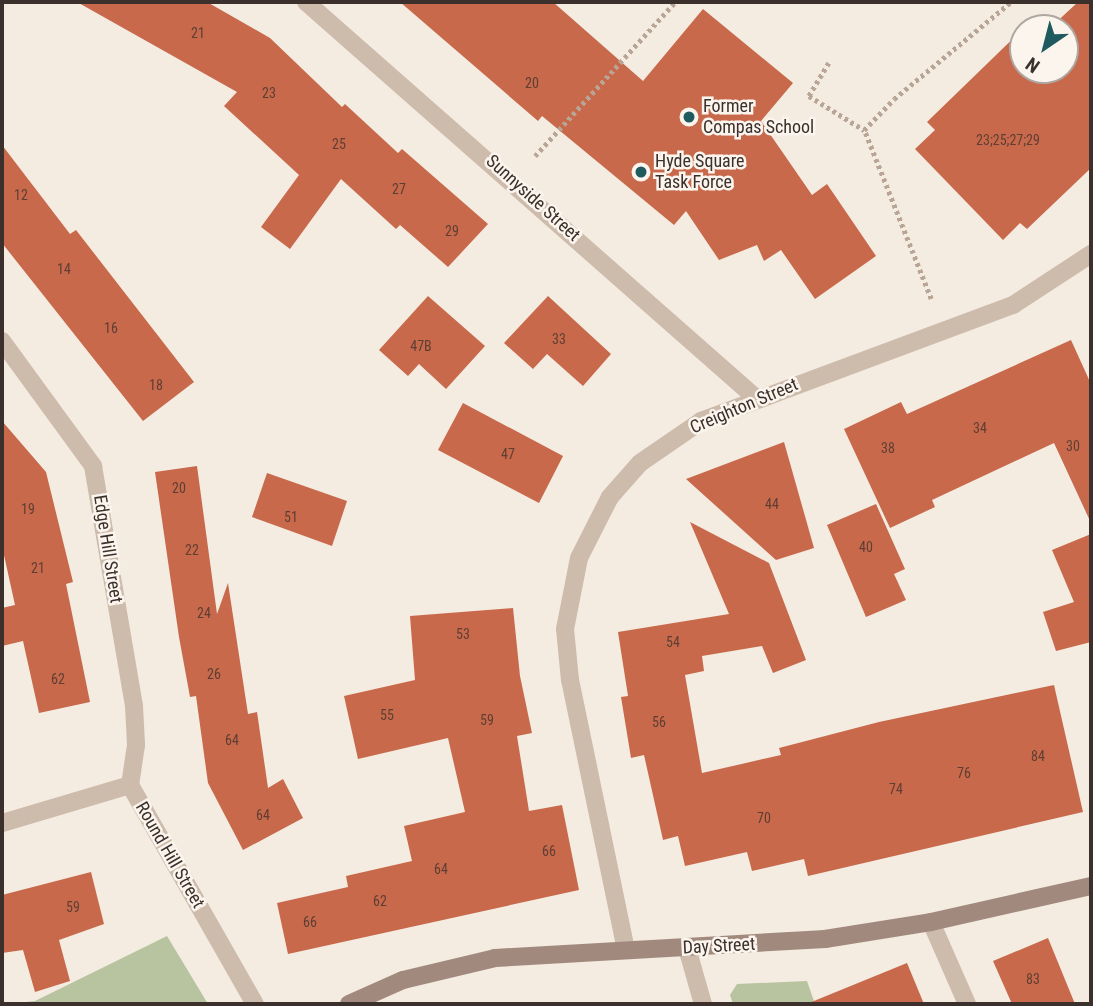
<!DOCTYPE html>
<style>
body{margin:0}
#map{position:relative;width:1093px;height:1006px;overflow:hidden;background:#f4ebe1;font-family:"Roboto Condensed",sans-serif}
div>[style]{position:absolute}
.green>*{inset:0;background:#b8c4a0}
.building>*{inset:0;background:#c8694b}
.path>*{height:4.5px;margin-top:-2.25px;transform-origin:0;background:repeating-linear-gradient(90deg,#b9a596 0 3.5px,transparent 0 7px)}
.street>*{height:18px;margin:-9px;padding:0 9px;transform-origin:9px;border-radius:9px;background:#cdbbac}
.secondary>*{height:18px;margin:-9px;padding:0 9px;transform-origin:9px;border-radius:9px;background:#a18a7d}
.dots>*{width:19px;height:19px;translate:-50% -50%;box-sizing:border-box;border:4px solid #fbf5ee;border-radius:50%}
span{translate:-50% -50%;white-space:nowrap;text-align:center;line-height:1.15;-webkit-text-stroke:5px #fbf5ee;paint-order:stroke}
.number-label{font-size:14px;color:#5e3e33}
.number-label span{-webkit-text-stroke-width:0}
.poi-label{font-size:18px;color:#3b302b}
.left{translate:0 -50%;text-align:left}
.street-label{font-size:18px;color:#3b302b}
.frame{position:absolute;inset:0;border:4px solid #3b302b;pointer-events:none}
.north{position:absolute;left:1009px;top:14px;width:70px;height:70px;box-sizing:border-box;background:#fbf5ee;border:2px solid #aea6a0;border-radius:50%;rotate:215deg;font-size:19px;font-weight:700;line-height:28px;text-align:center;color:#3b302b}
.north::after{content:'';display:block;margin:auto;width:24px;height:32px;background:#1f5a5e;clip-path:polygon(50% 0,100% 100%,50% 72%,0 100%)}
</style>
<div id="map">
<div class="green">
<div style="clip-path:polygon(167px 936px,208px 1004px,8px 1004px,35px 1001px)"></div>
<div style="clip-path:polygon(807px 981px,815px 1004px,733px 1004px,730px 995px,737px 984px)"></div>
</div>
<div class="building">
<div style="clip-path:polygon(77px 2px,207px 2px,270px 38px,342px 107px,345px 104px,398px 153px,402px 149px,488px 224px,448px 267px,400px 225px,396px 229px,341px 179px,290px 249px,261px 227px,299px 175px,224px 106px,237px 92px)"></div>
<div style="clip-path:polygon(400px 2px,553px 2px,643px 81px,703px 9px,793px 83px,761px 121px,812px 195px,827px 184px,876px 256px,815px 299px,781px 250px,764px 261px,757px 245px,719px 260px,686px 211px,674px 225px,542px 116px,538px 121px)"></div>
<div style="clip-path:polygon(1078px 2px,1091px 2px,1091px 168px,1027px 229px,1020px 223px,1003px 240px,915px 149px,935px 130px,927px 122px,1023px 29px,1023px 70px,1065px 70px,1065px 28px,1050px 28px)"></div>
<div style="clip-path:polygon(2px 145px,70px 234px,76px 230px,194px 382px,143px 421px,2px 243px)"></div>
<div style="clip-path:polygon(428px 296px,485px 346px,446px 389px,419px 364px,408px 376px,379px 350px)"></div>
<div style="clip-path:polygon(548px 296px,611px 354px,583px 386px,547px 354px,533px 369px,504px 343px)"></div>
<div style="clip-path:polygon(1071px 340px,1091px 384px,1091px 523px,1054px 443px,932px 500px,935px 507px,890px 528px,844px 429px,901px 402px,907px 414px)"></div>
<div style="clip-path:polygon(463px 403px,563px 456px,539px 503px,438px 450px)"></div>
<div style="clip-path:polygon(2px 421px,46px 472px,73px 582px,66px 584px,90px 702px,39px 713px,23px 641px,2px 646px,2px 608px,15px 605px,2px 546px)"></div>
<div style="clip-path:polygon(784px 442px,814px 548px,776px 560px,686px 479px)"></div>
<div style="clip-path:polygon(197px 466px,217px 614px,228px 583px,248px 714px,257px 712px,268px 788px,283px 779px,303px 818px,243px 850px,208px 783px,196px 696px,190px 697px,179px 637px,155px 472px)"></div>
<div style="clip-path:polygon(267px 473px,347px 501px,332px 546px,252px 517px)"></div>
<div style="clip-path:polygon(876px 504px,905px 569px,894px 574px,906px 600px,866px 617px,827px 525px)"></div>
<div style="clip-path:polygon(690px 522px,769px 563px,806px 660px,773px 673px,762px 646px,702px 656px,704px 671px,685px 675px,702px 773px,781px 755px,779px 748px,879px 722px,1054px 685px,1083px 812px,808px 876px,804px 859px,752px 871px,747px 852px,685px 866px,678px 836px,663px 840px,644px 755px,631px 758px,621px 697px,628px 696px,618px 632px,729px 614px)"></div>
<div style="clip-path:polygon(1091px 534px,1091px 642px,1056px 651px,1043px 612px,1074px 602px,1052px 550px)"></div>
<div style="clip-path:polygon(513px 608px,520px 676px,532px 733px,517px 736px,529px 811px,562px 805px,579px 890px,288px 954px,277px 903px,348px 887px,346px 876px,412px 861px,404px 826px,465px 812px,448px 738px,358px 759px,344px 696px,415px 680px,410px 616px)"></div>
<div style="clip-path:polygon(91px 872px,104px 924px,59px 940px,70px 981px,35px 992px,23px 950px,2px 953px,2px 895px)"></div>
<div style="clip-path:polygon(1048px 938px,1075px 1004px,1012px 1004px,993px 961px)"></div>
<div style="clip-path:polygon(907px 963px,924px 1004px,809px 1004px,809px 1003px)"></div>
</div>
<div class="path">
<div style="left:829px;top:63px;width:39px;rotate:121deg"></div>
<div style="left:809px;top:96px;width:65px;rotate:31.7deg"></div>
<div style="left:535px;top:156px;width:208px;rotate:-47.7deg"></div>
<div style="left:931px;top:299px;width:182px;rotate:-111.6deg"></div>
<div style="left:864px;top:130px;width:43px;rotate:-45.9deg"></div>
<div style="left:894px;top:99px;width:152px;rotate:-39.7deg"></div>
</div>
<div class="street">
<div style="left:306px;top:2px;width:599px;rotate:41.35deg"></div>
<div style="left:2px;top:341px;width:155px;rotate:53.9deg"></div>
<div style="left:93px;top:466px;width:243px;rotate:80.3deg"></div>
<div style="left:134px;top:706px;width:39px;rotate:87deg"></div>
<div style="left:136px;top:745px;width:40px;rotate:98.5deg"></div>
<div style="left:130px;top:785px;width:252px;rotate:60.3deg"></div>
<div style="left:2px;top:823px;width:134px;rotate:-16.5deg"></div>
<div style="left:931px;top:922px;width:90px;rotate:66.3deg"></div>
<div style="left:687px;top:948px;width:58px;rotate:74.1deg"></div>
<div style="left:626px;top:950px;width:276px;rotate:-101.7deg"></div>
<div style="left:570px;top:680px;width:51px;rotate:-95.6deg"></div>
<div style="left:565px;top:629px;width:72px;rotate:-78.8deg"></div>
<div style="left:579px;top:558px;width:68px;rotate:-63.1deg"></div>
<div style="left:610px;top:497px;width:45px;rotate:-48.6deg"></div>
<div style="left:640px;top:463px;width:74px;rotate:-34.5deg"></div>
<div style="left:701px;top:421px;width:333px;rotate:-20.4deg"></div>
<div style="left:1013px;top:305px;width:93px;rotate:-33.2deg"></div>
</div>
<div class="secondary">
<div style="left:349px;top:1004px;width:59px;rotate:-24deg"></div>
<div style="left:403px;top:980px;width:95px;rotate:-13.4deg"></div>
<div style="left:495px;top:958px;width:331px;rotate:-3.3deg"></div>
<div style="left:825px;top:939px;width:107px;rotate:-9.1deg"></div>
<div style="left:931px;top:922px;width:164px;rotate:-12.7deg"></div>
</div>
<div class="dots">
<div style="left:689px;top:117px;background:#1f5a5e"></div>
<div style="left:641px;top:172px;background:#1f5a5e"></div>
</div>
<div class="number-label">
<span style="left:198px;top:33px">21</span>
<span style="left:532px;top:83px">20</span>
<span style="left:269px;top:93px">23</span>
<span style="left:1008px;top:140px">23;25;27;29</span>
<span style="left:339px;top:144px">25</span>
<span style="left:399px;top:189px">27</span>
<span style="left:21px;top:195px">12</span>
<span style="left:452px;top:231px">29</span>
<span style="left:64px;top:269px">14</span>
<span style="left:111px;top:328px">16</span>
<span style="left:559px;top:339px">33</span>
<span style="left:421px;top:346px">47B</span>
<span style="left:156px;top:385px">18</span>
<span style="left:980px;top:428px">34</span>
<span style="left:1073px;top:446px">30</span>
<span style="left:888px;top:448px">38</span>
<span style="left:508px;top:454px">47</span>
<span style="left:179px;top:488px">20</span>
<span style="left:772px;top:504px">44</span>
<span style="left:28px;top:509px">19</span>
<span style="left:291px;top:517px">51</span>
<span style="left:866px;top:547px">40</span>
<span style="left:192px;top:550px">22</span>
<span style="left:38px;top:568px">21</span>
<span style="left:204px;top:613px">24</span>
<span style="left:463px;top:634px">53</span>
<span style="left:673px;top:642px">54</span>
<span style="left:214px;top:674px">26</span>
<span style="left:58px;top:679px">62</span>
<span style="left:387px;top:715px">55</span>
<span style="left:487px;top:720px">59</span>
<span style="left:659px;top:722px">56</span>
<span style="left:232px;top:740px">64</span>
<span style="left:1038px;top:756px">84</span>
<span style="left:964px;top:773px">76</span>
<span style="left:896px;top:789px">74</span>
<span style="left:263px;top:815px">64</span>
<span style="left:764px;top:818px">70</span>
<span style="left:549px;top:851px">66</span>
<span style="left:441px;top:869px">64</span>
<span style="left:380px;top:901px">62</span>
<span style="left:73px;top:907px">59</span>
<span style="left:310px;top:922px">66</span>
<span style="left:1033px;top:979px">83</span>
</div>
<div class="poi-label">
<span class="left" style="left:703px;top:117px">Former<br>Compas School</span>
<span class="left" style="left:655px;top:172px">Hyde Square<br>Task Force</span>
</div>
<div class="street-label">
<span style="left:533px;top:198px;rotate:42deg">Sunnyside Street</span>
<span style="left:744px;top:406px;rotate:-23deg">Creighton Street</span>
<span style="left:108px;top:549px;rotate:81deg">Edge Hill Street</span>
<span style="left:170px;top:855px;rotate:60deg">Round Hill Street</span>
<span style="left:719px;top:946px;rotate:-3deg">Day Street</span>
</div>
<div class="frame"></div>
<div class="north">N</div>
</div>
